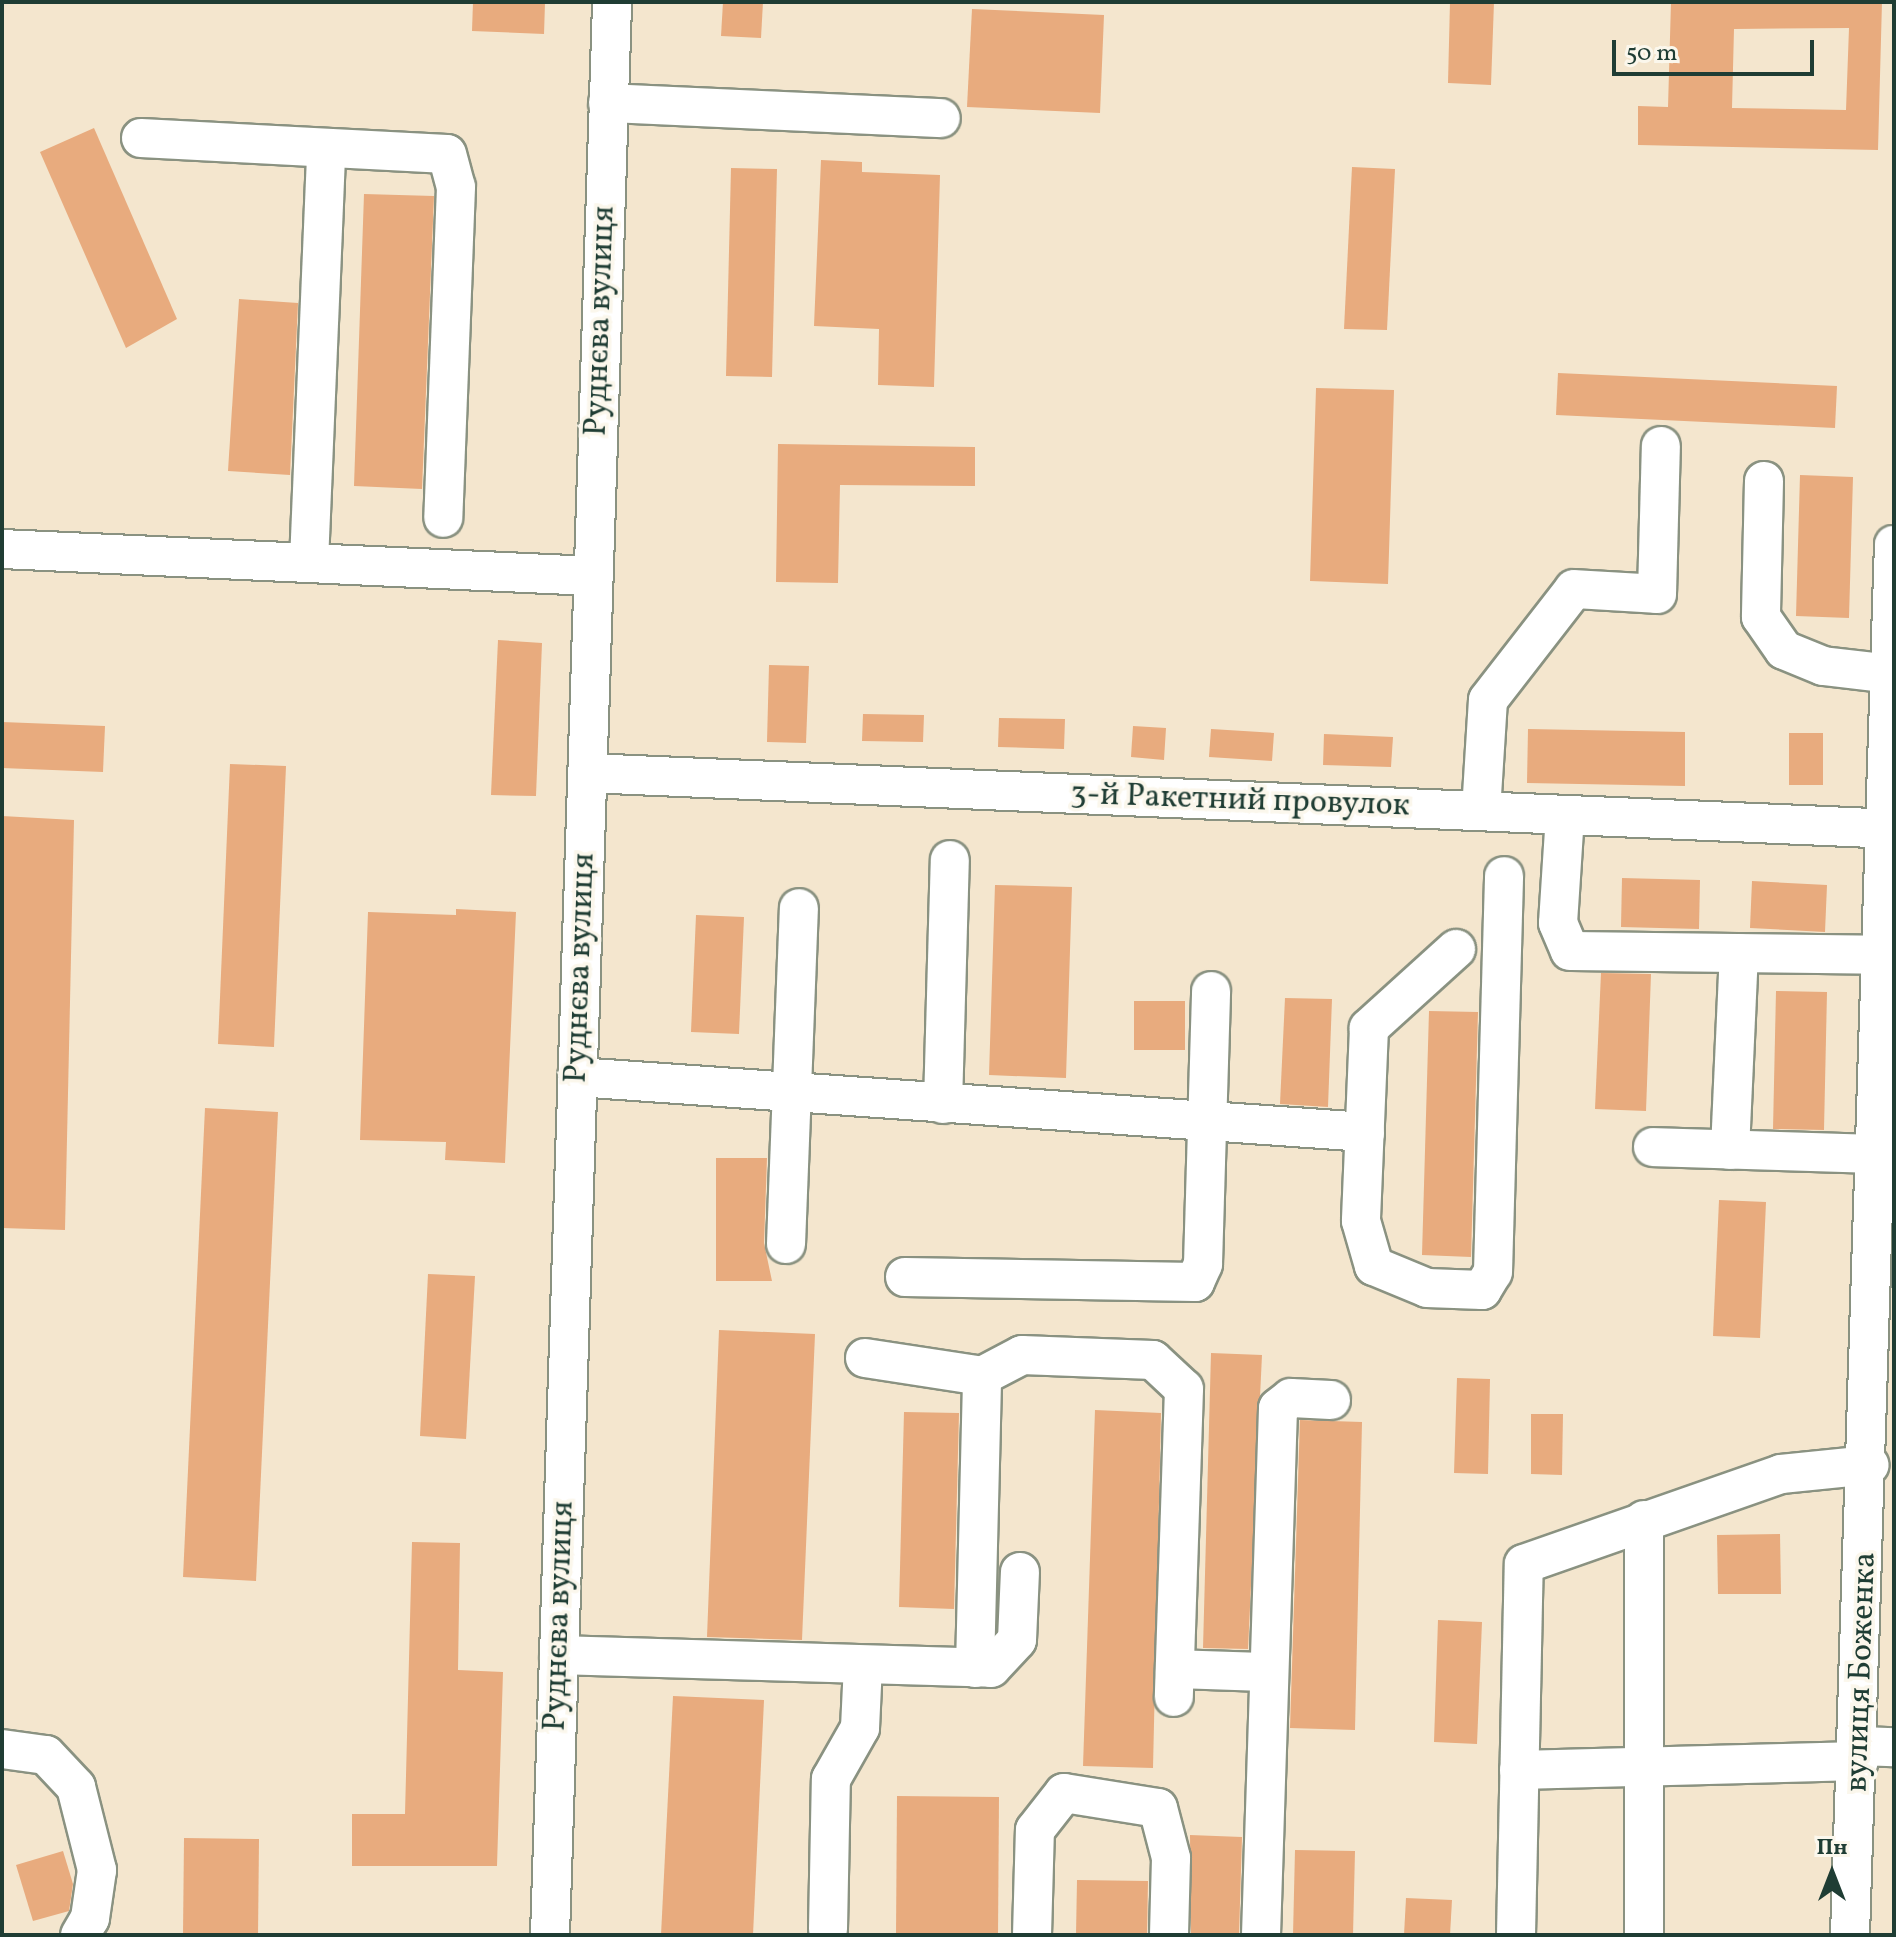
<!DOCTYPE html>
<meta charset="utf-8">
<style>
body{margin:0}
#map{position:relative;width:1896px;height:1937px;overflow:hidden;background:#f4e6ce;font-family:Vollkorn,serif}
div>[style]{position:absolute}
.building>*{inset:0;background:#e8ab7e}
.roads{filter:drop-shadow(2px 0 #8a9281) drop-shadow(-2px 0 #8a9281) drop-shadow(0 2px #8a9281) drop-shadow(0 -2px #8a9281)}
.minor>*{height:38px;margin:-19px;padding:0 19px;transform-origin:19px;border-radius:19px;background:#fff}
span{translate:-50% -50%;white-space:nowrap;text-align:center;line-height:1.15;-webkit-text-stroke:7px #fbf7ec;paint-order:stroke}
.street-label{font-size:32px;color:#1f3d34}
.frame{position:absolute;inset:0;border:4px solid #1f3d34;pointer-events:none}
.north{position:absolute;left:1792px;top:1833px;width:80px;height:80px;-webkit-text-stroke:6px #fbf7ec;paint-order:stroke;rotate:0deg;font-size:22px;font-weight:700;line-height:32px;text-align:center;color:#1f3d34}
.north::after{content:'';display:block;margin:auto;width:28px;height:36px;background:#1f3d34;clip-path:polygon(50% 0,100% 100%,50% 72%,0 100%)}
.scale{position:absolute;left:1612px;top:40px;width:202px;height:36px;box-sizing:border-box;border:4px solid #1f3d34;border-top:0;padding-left:10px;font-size:24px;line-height:28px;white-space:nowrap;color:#1f3d34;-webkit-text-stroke:6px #fbf7ec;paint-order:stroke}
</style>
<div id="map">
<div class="building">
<div style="clip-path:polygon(473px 2px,545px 2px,544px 34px,472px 31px)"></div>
<div style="clip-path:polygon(723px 2px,763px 2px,761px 38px,721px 36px)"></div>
<div style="clip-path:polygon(1450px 2px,1494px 2px,1491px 85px,1448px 83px)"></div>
<div style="clip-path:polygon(evenodd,1671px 2px,1882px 2px,1878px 150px,1638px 145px,1638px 106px,1668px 107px,1671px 2px,1849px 28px,1846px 110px,1732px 108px,1734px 29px,1849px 28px)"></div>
<div style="clip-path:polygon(972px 9px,1104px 15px,1100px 113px,967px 107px)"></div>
<div style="clip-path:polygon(94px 128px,177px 319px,126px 348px,40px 152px)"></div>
<div style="clip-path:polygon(821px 160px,862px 162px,862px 172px,940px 175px,934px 387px,878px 385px,879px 329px,814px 326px)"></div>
<div style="clip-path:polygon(1352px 167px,1395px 169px,1387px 330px,1344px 329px)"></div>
<div style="clip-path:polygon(731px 168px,777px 169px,772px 377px,726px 376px)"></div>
<div style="clip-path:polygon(364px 194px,434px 196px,422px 489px,354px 486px)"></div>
<div style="clip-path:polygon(239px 299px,298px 303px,290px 475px,228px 471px)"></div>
<div style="clip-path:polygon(1558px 373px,1837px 386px,1835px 428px,1556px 415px)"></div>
<div style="clip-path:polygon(1316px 388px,1394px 390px,1388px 584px,1310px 581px)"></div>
<div style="clip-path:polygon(778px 444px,975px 447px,975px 486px,840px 485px,838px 583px,776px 582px)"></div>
<div style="clip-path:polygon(1800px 475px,1853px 477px,1849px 618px,1796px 616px)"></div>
<div style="clip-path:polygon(498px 640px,542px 643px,536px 796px,491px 795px)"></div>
<div style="clip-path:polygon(769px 665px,809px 666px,806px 743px,767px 742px)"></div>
<div style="clip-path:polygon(863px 714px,924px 715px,923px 742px,862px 741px)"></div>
<div style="clip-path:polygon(999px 718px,1065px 719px,1064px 749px,998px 747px)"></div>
<div style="clip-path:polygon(2px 722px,105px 726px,103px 772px,2px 768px)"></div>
<div style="clip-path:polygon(1133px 726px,1166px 728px,1164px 760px,1131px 757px)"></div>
<div style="clip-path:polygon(1211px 729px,1274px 733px,1272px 761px,1209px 757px)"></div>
<div style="clip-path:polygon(1528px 729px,1685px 732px,1685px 786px,1527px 783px)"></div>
<div style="clip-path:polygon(1789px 733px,1823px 733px,1823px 785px,1789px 785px)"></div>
<div style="clip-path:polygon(1324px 734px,1393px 737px,1391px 767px,1323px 765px)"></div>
<div style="clip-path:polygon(230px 764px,286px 766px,274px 1047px,218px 1044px)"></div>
<div style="clip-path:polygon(2px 816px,74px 820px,65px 1230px,2px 1228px)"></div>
<div style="clip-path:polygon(1622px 878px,1700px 880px,1699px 929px,1621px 927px)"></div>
<div style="clip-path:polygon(1752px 881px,1827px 885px,1825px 932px,1750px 928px)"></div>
<div style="clip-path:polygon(995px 885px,1072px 887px,1066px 1078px,989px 1075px)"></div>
<div style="clip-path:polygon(456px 909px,516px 912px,505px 1163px,445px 1160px,446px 1142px,360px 1140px,368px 912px,456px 915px)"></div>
<div style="clip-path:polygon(696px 915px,744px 917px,739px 1034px,691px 1032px)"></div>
<div style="clip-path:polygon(1601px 973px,1651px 974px,1646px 1111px,1595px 1109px)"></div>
<div style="clip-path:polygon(1776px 991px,1827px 992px,1824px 1130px,1773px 1129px)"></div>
<div style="clip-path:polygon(1285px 998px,1332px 999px,1328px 1107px,1280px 1104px)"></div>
<div style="clip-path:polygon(1134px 1001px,1185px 1001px,1185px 1050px,1134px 1050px)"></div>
<div style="clip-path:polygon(1429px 1011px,1478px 1012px,1471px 1257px,1422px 1255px)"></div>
<div style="clip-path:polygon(205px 1108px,278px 1112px,256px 1581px,183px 1577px)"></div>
<div style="clip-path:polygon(716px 1158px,767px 1158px,764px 1243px,772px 1281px,716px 1281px)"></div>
<div style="clip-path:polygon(1719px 1200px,1766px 1202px,1760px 1338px,1713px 1336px)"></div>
<div style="clip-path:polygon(428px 1274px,475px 1276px,466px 1439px,420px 1436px)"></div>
<div style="clip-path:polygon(719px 1330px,815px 1334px,802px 1640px,707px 1637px)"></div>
<div style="clip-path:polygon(1211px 1353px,1262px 1355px,1248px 1649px,1203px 1648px)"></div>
<div style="clip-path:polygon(1457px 1378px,1490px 1379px,1488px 1474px,1454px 1473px)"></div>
<div style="clip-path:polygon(1095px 1410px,1161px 1413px,1153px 1768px,1083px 1766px)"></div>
<div style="clip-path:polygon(904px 1412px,959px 1413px,954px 1609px,899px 1607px)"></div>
<div style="clip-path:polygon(1531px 1414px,1563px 1414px,1562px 1475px,1531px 1474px)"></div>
<div style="clip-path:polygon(1300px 1420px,1362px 1422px,1355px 1730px,1290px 1728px)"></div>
<div style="clip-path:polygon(1780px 1534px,1781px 1594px,1718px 1594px,1717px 1535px)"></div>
<div style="clip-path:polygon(412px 1542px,460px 1543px,458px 1670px,503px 1672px,497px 1866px,352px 1866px,352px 1814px,405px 1814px)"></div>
<div style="clip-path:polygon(1438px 1620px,1482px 1622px,1477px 1744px,1434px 1742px)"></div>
<div style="clip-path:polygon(673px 1696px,764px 1700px,753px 1935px,661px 1935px)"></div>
<div style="clip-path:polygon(897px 1796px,999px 1797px,998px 1935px,896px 1935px)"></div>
<div style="clip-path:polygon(1190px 1835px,1242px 1837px,1239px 1935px,1191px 1935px)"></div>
<div style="clip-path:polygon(184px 1838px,259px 1839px,258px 1935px,183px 1935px)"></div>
<div style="clip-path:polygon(1295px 1850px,1355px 1851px,1353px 1935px,1293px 1935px)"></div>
<div style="clip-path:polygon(63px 1851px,73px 1884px,69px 1911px,33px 1921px,16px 1865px)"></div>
<div style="clip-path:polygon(1077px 1880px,1148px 1881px,1147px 1935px,1076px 1935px)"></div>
<div style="clip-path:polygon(1406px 1898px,1452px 1900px,1450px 1935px,1404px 1935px)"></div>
</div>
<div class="roads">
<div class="minor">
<div style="left:608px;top:103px;width:333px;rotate:2.6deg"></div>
<div style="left:141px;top:138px;width:306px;rotate:3deg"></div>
<div style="left:447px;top:154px;width:34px;rotate:75deg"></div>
<div style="left:456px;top:187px;width:331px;rotate:92.2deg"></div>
<div style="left:1764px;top:481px;width:136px;rotate:91.3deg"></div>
<div style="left:1761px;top:617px;width:40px;rotate:55.1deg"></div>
<div style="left:1784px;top:650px;width:42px;rotate:22.3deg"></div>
<div style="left:1823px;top:666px;width:68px;rotate:6.7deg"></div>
<div style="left:2px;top:549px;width:592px;rotate:2.62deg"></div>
<div style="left:309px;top:562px;width:414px;rotate:-87.6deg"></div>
<div style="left:587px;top:773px;width:1308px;rotate:2.45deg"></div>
<div style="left:1481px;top:811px;width:111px;rotate:-86.4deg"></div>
<div style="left:1488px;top:700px;width:140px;rotate:-52.2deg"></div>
<div style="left:1574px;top:589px;width:83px;rotate:3.4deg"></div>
<div style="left:1657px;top:594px;width:148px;rotate:-88.5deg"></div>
<div style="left:1565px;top:815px;width:108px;rotate:93.7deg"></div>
<div style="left:1558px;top:923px;width:30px;rotate:67deg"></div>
<div style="left:1570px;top:951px;width:311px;rotate:0.7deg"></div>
<div style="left:1456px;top:949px;width:118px;rotate:137.8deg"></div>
<div style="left:1369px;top:1028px;width:193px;rotate:92.4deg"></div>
<div style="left:1361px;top:1221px;width:47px;rotate:73.9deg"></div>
<div style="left:1374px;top:1266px;width:57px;rotate:22.5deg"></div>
<div style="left:1427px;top:1288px;width:55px;rotate:2.1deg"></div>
<div style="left:1482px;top:1290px;width:21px;rotate:-59deg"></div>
<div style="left:1493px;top:1272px;width:396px;rotate:-88.4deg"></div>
<div style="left:577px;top:1077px;width:790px;rotate:3.99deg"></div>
<div style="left:943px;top:1104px;width:244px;rotate:-88.4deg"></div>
<div style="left:1653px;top:1147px;width:220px;rotate:1.8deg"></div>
<div style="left:1730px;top:1150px;width:197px;rotate:-87.4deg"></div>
<div style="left:786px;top:1244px;width:336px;rotate:-87.8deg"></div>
<div style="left:905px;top:1277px;width:290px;rotate:1deg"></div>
<div style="left:1195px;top:1282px;width:20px;rotate:-66deg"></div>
<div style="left:1203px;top:1264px;width:273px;rotate:-88.3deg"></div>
<div style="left:865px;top:1358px;width:118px;rotate:8.7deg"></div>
<div style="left:982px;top:1376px;width:45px;rotate:-27.7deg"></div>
<div style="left:1022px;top:1355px;width:131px;rotate:2.2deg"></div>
<div style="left:1153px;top:1360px;width:42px;rotate:43.1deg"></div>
<div style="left:1184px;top:1389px;width:308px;rotate:91.9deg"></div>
<div style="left:559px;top:1655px;width:432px;rotate:1.7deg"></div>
<div style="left:991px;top:1668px;width:38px;rotate:-47deg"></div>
<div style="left:1017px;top:1640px;width:68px;rotate:-87.5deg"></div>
<div style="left:975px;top:1668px;width:292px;rotate:-88.6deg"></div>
<div style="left:1175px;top:1669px;width:92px;rotate:1.9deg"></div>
<div style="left:1860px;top:1746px;width:34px;rotate:2deg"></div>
<div style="left:2px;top:1749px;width:44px;rotate:7.8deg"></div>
<div style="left:46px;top:1755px;width:44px;rotate:46.8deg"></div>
<div style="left:76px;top:1787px;width:86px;rotate:75.8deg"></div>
<div style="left:97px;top:1870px;width:49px;rotate:98.3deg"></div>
<div style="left:90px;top:1918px;width:20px;rotate:120deg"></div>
<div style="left:1519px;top:1770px;width:340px;rotate:-1.5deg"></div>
<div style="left:828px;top:1929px;width:150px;rotate:-88.9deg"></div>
<div style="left:831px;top:1779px;width:59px;rotate:-60.4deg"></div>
<div style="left:860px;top:1728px;width:63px;rotate:-87.3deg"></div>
<div style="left:550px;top:1935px;width:1934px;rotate:-88.16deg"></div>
<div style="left:1032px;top:1935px;width:105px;rotate:-88.4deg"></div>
<div style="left:1035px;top:1830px;width:47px;rotate:-51.9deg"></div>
<div style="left:1064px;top:1793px;width:95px;rotate:9.1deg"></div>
<div style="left:1158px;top:1808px;width:52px;rotate:75.4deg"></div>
<div style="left:1171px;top:1858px;width:77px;rotate:91.5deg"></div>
<div style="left:1261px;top:1935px;width:527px;rotate:-88.15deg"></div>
<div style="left:1278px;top:1408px;width:16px;rotate:-38deg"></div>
<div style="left:1291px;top:1398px;width:40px;rotate:2.9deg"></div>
<div style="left:1516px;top:1935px;width:371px;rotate:-88.8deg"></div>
<div style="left:1524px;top:1564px;width:272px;rotate:-19.3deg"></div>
<div style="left:1781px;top:1474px;width:89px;rotate:-5.8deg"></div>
<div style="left:1644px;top:1935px;width:415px;rotate:-90deg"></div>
<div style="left:1850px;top:1935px;width:1391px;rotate:-88.19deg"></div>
</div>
</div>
<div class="street-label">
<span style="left:601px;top:321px;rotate:-88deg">Руднєва вулиця</span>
<span style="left:1240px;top:801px;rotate:2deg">3-й Ракетний провулок</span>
<span style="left:581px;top:968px;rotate:-88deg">Руднєва вулиця</span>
<span style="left:560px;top:1616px;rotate:-88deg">Руднєва вулиця</span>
<span style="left:1862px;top:1672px;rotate:-88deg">вулиця Боженка</span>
</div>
<div class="frame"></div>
<div class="north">Пн</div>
<div class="scale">50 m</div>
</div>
